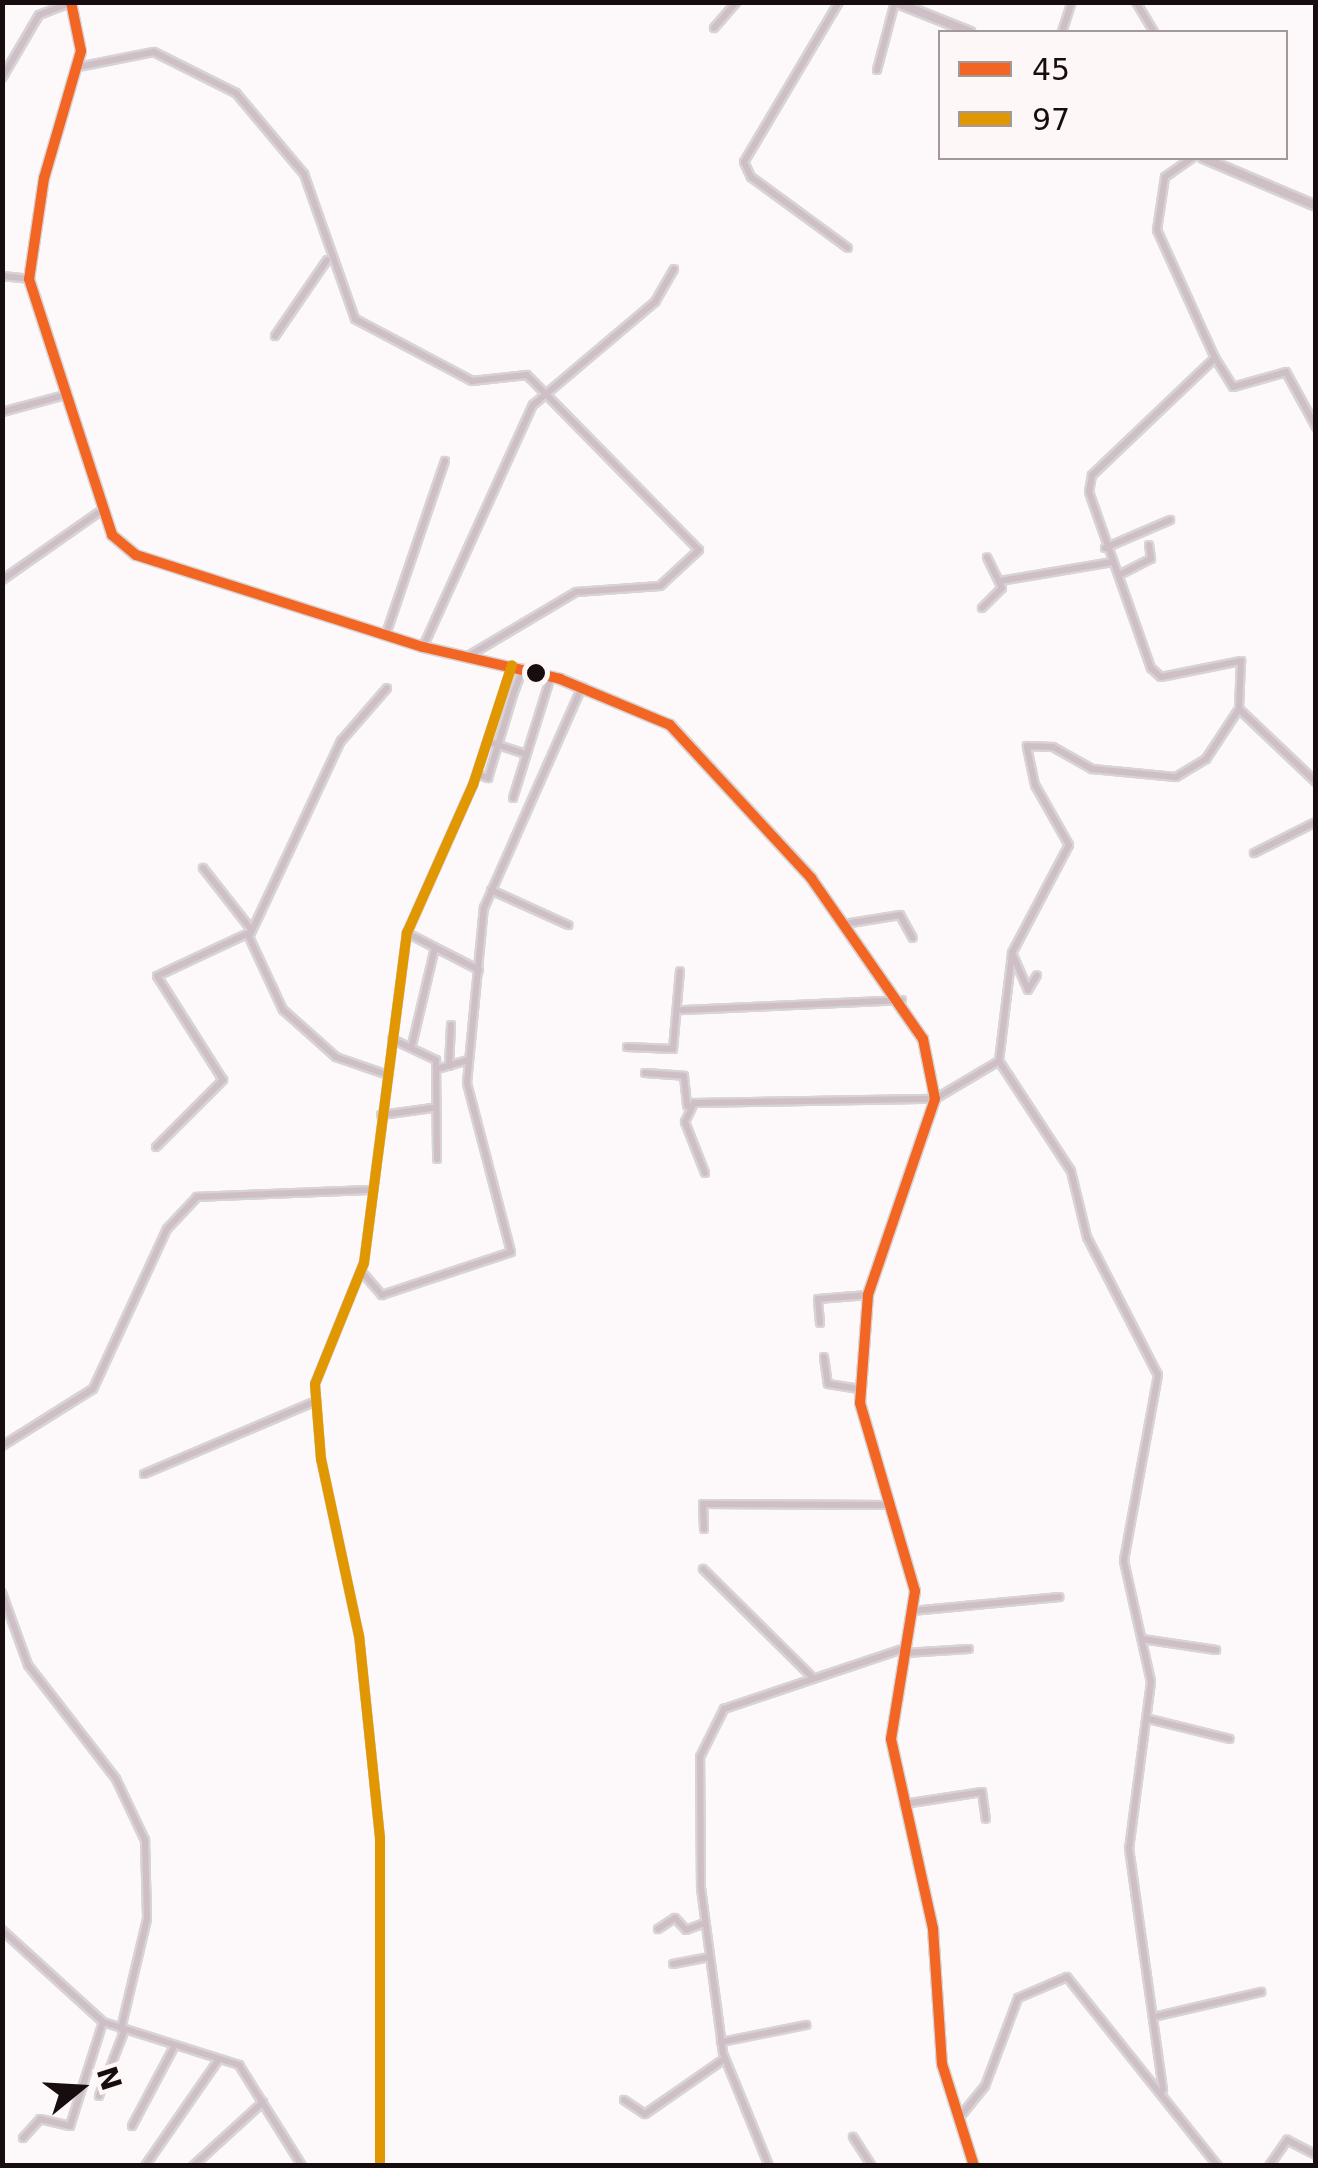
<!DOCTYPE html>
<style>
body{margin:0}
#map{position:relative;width:1318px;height:2168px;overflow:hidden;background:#fdf8f9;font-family:"DejaVu Sans",sans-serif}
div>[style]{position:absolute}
.roads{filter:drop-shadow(2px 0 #d8d3d4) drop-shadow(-2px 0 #d8d3d4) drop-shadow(0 2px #d8d3d4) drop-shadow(0 -2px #d8d3d4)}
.minor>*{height:6px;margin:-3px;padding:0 3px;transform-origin:3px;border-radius:3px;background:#cebfc6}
.tertiary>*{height:8px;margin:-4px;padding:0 4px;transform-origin:4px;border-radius:4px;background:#cebfc6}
.bus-1>*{height:10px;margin:-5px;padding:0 5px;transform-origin:5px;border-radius:5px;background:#f26522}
.bus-2>*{height:10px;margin:-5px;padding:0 5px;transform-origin:5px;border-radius:5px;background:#e19701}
.dots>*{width:28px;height:28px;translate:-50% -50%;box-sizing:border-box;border:5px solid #fef7f8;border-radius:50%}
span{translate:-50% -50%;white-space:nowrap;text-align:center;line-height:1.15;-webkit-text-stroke:8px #fef7f8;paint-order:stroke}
.frame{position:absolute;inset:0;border:5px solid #180d0e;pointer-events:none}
.legend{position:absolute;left:938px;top:30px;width:350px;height:130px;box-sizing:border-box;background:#fef7f8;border:2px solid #a2999a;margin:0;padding:12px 18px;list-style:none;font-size:30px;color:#180d0e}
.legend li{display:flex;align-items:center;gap:20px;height:50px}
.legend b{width:50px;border:2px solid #a2999a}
.north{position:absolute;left:30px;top:2038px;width:100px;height:100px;-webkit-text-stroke:8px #fef7f8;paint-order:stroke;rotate:72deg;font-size:28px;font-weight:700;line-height:40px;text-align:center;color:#180d0e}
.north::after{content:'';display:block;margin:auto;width:35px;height:45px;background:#180d0e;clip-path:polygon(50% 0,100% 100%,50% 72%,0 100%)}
</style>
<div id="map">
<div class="roads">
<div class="minor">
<div style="left:839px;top:2px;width:186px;rotate:120.7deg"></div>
<div style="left:744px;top:162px;width:17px;rotate:65deg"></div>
<div style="left:751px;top:177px;width:120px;rotate:36.2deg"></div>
<div style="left:1136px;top:2px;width:35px;rotate:59deg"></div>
<div style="left:714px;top:28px;width:35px;rotate:-49deg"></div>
<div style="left:1062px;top:32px;width:32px;rotate:-72deg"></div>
<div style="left:78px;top:67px;width:77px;rotate:-11.2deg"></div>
<div style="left:154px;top:52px;width:92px;rotate:26.6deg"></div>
<div style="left:236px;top:93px;width:106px;rotate:50deg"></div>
<div style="left:304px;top:174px;width:154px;rotate:70.6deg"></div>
<div style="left:355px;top:319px;width:132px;rotate:27.9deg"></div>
<div style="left:472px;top:381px;width:55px;rotate:-6.2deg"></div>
<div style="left:527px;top:375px;width:245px;rotate:45.5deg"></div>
<div style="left:699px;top:550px;width:53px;rotate:137.3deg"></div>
<div style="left:660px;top:586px;width:84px;rotate:175.9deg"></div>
<div style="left:576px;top:592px;width:126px;rotate:149.3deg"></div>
<div style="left:877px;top:70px;width:70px;rotate:-75.2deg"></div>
<div style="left:2px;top:78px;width:73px;rotate:-59.6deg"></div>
<div style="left:39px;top:15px;width:34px;rotate:-21deg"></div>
<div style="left:1192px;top:158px;width:33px;rotate:145deg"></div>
<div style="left:1165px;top:177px;width:54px;rotate:98.6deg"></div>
<div style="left:1157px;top:230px;width:141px;rotate:65.6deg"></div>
<div style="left:1215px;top:358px;width:170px;rotate:136.4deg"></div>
<div style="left:1092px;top:475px;width:17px;rotate:100deg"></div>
<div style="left:1089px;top:492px;width:187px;rotate:70.6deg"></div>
<div style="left:1151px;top:668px;width:13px;rotate:42deg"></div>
<div style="left:1161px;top:677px;width:82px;rotate:-11.3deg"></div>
<div style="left:1241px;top:661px;width:48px;rotate:92.4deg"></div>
<div style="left:2px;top:276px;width:27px;rotate:6deg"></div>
<div style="left:275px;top:336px;width:92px;rotate:-55.6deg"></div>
<div style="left:1215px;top:358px;width:34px;rotate:58deg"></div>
<div style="left:1233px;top:387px;width:55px;rotate:-15.8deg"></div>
<div style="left:1286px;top:372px;width:63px;rotate:61.4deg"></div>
<div style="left:2px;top:412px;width:65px;rotate:-15.1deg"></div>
<div style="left:1105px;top:548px;width:71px;rotate:-23.3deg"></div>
<div style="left:1119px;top:575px;width:36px;rotate:-27deg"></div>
<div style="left:1151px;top:559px;width:14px;rotate:-98deg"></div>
<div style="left:2px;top:580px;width:118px;rotate:-35deg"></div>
<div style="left:1000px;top:581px;width:114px;rotate:-9.6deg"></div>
<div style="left:982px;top:608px;width:28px;rotate:-45deg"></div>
<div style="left:1002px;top:588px;width:34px;rotate:-116deg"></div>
<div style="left:386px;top:634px;width:183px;rotate:-71.2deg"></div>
<div style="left:423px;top:647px;width:266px;rotate:-65.6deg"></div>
<div style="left:533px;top:405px;width:160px;rotate:-40.2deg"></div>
<div style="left:655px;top:302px;width:38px;rotate:-60deg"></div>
<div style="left:514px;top:692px;width:25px;rotate:-69deg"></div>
<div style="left:489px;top:742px;width:39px;rotate:18deg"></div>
<div style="left:477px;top:774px;width:12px;rotate:20deg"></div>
<div style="left:488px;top:778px;width:90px;rotate:-73.2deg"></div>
<div style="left:513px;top:798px;width:128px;rotate:-72.7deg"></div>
<div style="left:1254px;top:853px;width:69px;rotate:-26.6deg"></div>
<div style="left:203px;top:868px;width:76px;rotate:51.9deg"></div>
<div style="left:491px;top:890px;width:85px;rotate:24.4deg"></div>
<div style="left:844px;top:924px;width:57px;rotate:-9.1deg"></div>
<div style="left:900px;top:915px;width:26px;rotate:61deg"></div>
<div style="left:407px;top:933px;width:81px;rotate:27.2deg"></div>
<div style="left:1012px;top:953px;width:40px;rotate:66.6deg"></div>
<div style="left:1028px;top:990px;width:17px;rotate:-59deg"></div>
<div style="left:682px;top:1010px;width:220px;rotate:-2.6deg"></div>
<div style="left:392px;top:1039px;width:49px;rotate:25.5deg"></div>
<div style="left:436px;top:1060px;width:99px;rotate:89.4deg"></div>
<div style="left:412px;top:1045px;width:100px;rotate:-76.7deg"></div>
<div style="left:627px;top:1047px;width:46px;rotate:2.5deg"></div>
<div style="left:673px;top:1049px;width:78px;rotate:-84.9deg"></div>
<div style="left:999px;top:1061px;width:131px;rotate:56.8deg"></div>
<div style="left:1071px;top:1171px;width:68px;rotate:76.4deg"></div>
<div style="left:1087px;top:1237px;width:155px;rotate:62.8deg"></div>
<div style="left:1158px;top:1375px;width:189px;rotate:100.4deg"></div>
<div style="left:1124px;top:1561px;width:124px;rotate:77.4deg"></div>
<div style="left:1151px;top:1682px;width:167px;rotate:97.5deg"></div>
<div style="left:1129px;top:1848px;width:244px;rotate:82deg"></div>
<div style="left:449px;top:1066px;width:41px;rotate:-87.2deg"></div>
<div style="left:437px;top:1069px;width:33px;rotate:-16deg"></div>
<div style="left:645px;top:1073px;width:39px;rotate:4deg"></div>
<div style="left:684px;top:1076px;width:30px;rotate:84deg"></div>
<div style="left:385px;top:1074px;width:52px;rotate:-160.9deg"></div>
<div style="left:336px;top:1057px;width:71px;rotate:-138.4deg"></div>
<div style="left:283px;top:1010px;width:81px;rotate:-115deg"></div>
<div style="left:249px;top:937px;width:217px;rotate:-64.9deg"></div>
<div style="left:341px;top:741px;width:70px;rotate:-49deg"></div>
<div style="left:381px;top:1115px;width:52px;rotate:-7.7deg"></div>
<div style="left:156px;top:1147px;width:95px;rotate:-45deg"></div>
<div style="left:223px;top:1080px;width:123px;rotate:-122.4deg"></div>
<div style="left:157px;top:976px;width:102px;rotate:-25.1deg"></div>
<div style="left:705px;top:1173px;width:55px;rotate:-111.4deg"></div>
<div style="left:685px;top:1122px;width:21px;rotate:-65deg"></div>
<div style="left:694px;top:1103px;width:241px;rotate:-1deg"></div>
<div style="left:935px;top:1099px;width:74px;rotate:-30.7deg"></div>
<div style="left:999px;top:1061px;width:109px;rotate:-83.1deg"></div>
<div style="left:1012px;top:953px;width:122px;rotate:-62.2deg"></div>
<div style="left:1069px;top:845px;width:69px;rotate:-119.5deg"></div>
<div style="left:1035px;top:785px;width:40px;rotate:-102deg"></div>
<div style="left:1027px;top:746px;width:26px;rotate:2deg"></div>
<div style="left:1053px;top:747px;width:45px;rotate:29.4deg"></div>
<div style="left:1092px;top:769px;width:84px;rotate:5.4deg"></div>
<div style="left:1176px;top:777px;width:35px;rotate:-31deg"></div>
<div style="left:1206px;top:759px;width:60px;rotate:-56.6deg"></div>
<div style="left:1239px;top:709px;width:106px;rotate:43.5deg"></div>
<div style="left:361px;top:1271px;width:32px;rotate:49deg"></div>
<div style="left:382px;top:1295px;width:136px;rotate:-18.4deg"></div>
<div style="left:511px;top:1252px;width:175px;rotate:-104.6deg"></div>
<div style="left:467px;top:1083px;width:176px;rotate:-84.5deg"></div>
<div style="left:484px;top:908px;width:242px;rotate:-66.1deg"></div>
<div style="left:820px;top:1323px;width:24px;rotate:-95deg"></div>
<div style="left:818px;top:1299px;width:50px;rotate:-4.6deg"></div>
<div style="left:824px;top:1357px;width:27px;rotate:82deg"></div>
<div style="left:828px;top:1384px;width:32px;rotate:9deg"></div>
<div style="left:2px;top:1446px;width:107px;rotate:-32.1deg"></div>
<div style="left:93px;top:1389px;width:176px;rotate:-65.2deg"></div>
<div style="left:167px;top:1229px;width:44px;rotate:-46.8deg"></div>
<div style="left:197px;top:1197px;width:175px;rotate:-2.3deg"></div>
<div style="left:144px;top:1474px;width:187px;rotate:-23deg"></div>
<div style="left:704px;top:1529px;width:25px;rotate:-92deg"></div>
<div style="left:703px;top:1504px;width:186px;rotate:0.3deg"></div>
<div style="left:703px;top:1569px;width:152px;rotate:44.7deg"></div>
<div style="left:2px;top:1593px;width:77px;rotate:70.1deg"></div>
<div style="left:28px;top:1665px;width:144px;rotate:52.3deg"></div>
<div style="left:116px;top:1779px;width:68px;rotate:64.6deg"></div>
<div style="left:145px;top:1840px;width:79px;rotate:88.5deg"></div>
<div style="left:147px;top:1919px;width:113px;rotate:103.3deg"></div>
<div style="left:912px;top:1611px;width:148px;rotate:-5.4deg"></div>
<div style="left:1142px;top:1639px;width:75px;rotate:8.5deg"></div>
<div style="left:905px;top:1653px;width:64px;rotate:-3.6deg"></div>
<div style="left:1149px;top:1719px;width:83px;rotate:13.9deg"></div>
<div style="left:904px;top:1804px;width:79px;rotate:-8.7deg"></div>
<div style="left:982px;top:1792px;width:27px;rotate:82deg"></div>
<div style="left:658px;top:1929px;width:20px;rotate:-33deg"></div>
<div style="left:675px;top:1918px;width:16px;rotate:47deg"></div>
<div style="left:686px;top:1930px;width:19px;rotate:-21deg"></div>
<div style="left:2px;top:1930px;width:137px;rotate:42.3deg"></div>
<div style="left:103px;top:2022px;width:143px;rotate:17.5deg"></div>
<div style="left:239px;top:2065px;width:119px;rotate:58deg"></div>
<div style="left:673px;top:1964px;width:37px;rotate:-11deg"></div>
<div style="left:1158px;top:2016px;width:106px;rotate:-13.1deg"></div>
<div style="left:721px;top:2042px;width:87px;rotate:-11.3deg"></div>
<div style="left:99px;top:2096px;width:69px;rotate:-68.7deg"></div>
<div style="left:624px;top:2100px;width:25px;rotate:34deg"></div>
<div style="left:645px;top:2114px;width:96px;rotate:-34.8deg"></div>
<div style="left:959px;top:2118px;width:41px;rotate:-50.9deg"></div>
<div style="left:985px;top:2086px;width:94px;rotate:-69.4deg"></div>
<div style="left:1018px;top:1998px;width:53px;rotate:-23.2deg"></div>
<div style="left:1067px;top:1977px;width:242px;rotate:51.4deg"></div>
<div style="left:132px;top:2126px;width:87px;rotate:-62deg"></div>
<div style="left:853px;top:2137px;width:35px;rotate:57deg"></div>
<div style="left:23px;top:2138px;width:25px;rotate:-48deg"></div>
<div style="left:40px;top:2119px;width:31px;rotate:13deg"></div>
<div style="left:70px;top:2126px;width:109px;rotate:-72.4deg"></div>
<div style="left:145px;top:2166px;width:130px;rotate:-55.3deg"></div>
<div style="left:193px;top:2166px;width:95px;rotate:-42.4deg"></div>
<div style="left:380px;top:2166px;width:328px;rotate:-90deg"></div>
<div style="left:380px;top:1838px;width:203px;rotate:-95.9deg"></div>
<div style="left:359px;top:1636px;width:181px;rotate:-102.1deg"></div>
<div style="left:321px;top:1459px;width:75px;rotate:-94.6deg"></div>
<div style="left:315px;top:1384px;width:131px;rotate:-68deg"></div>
<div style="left:364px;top:1263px;width:333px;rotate:-82.6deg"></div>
<div style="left:407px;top:933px;width:162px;rotate:-66deg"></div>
<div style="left:473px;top:785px;width:125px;rotate:-71.9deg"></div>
<div style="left:769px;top:2166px;width:122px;rotate:-112.2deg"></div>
<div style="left:723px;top:2053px;width:166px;rotate:-97.6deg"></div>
<div style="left:701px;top:1888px;width:131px;rotate:-90.4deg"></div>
<div style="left:700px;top:1757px;width:54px;rotate:-63.4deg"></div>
<div style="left:724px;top:1709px;width:188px;rotate:-18.6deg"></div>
<div style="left:1269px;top:2166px;width:32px;rotate:-55deg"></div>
<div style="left:1287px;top:2140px;width:33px;rotate:27deg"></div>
</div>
<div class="tertiary">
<div style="left:71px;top:2px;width:50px;rotate:78.5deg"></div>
<div style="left:81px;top:51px;width:132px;rotate:106.2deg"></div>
<div style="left:44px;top:178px;width:102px;rotate:98.4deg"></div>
<div style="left:29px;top:279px;width:269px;rotate:72deg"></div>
<div style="left:112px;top:535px;width:31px;rotate:40deg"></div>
<div style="left:136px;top:555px;width:301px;rotate:17.8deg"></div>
<div style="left:423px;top:647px;width:141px;rotate:13.1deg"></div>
<div style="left:560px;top:679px;width:119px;rotate:22.7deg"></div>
<div style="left:670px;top:725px;width:208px;rotate:47.3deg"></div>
<div style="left:811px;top:878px;width:196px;rotate:55.2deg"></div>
<div style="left:923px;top:1039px;width:61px;rotate:78.7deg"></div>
<div style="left:935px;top:1099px;width:207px;rotate:108.9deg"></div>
<div style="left:868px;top:1295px;width:108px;rotate:94.2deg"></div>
<div style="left:860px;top:1403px;width:196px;rotate:73.7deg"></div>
<div style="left:915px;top:1591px;width:150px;rotate:99.2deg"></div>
<div style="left:891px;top:1739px;width:195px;rotate:77.5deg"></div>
<div style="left:933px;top:1929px;width:135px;rotate:86.2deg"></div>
<div style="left:942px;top:2064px;width:107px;rotate:72.6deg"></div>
<div style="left:895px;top:2px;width:81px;rotate:21.8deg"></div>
<div style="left:1203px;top:158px;width:123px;rotate:23deg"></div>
</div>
</div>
<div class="bus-1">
<div style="left:71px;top:2px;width:50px;rotate:78.5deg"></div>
<div style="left:81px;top:51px;width:132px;rotate:106.2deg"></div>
<div style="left:44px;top:178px;width:102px;rotate:98.4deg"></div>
<div style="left:29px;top:279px;width:269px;rotate:72deg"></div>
<div style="left:112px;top:535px;width:31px;rotate:40deg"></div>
<div style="left:136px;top:555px;width:301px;rotate:17.8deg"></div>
<div style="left:423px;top:647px;width:141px;rotate:13.1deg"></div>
<div style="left:560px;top:679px;width:119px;rotate:22.7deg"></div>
<div style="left:670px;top:725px;width:208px;rotate:47.3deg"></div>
<div style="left:811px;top:878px;width:196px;rotate:55.2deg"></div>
<div style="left:923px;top:1039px;width:61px;rotate:78.7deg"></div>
<div style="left:935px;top:1099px;width:207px;rotate:108.9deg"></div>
<div style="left:868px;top:1295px;width:108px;rotate:94.2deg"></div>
<div style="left:860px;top:1403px;width:196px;rotate:73.7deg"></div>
<div style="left:915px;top:1591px;width:150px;rotate:99.2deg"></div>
<div style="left:891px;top:1739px;width:195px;rotate:77.5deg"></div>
<div style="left:933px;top:1929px;width:135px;rotate:86.2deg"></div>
<div style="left:942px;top:2064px;width:107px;rotate:72.6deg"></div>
</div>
<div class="bus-2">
<div style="left:380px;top:2166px;width:328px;rotate:-90deg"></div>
<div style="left:380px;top:1838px;width:203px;rotate:-95.9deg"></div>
<div style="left:359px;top:1636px;width:181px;rotate:-102.1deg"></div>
<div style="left:321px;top:1459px;width:75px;rotate:-94.6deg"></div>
<div style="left:315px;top:1384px;width:131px;rotate:-68deg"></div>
<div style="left:364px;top:1263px;width:333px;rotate:-82.6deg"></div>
<div style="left:407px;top:933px;width:162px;rotate:-66deg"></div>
<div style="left:473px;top:785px;width:126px;rotate:-72deg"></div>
</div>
<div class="dots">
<div style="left:536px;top:673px;background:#180d0e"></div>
</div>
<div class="frame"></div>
<ul class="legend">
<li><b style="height:12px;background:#f26522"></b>45</li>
<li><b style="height:12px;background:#e19701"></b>97</li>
</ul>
<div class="north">N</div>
</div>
